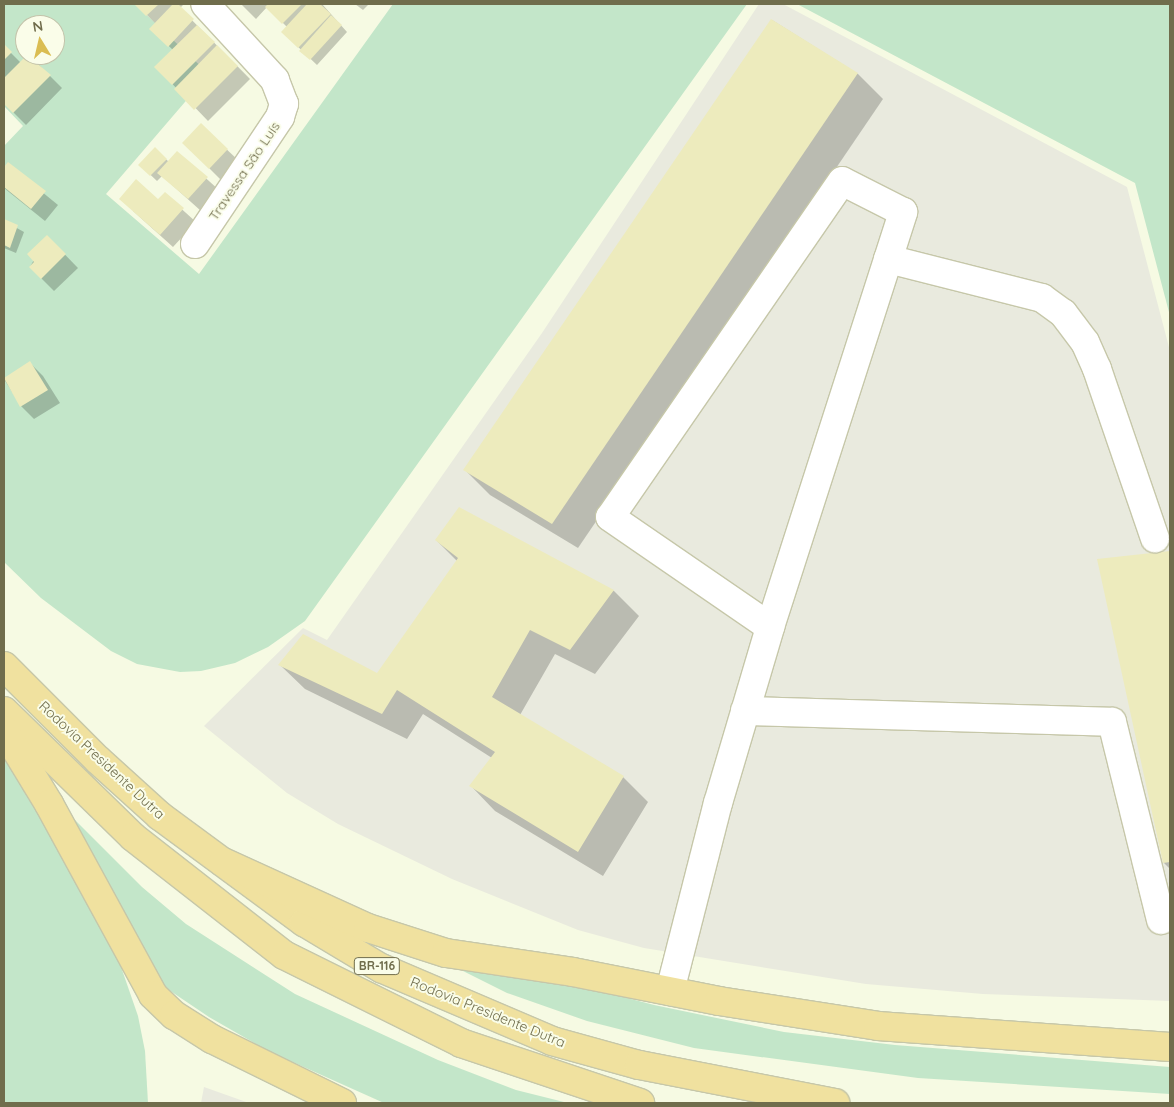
<!DOCTYPE html>
<meta charset="utf-8">
<style>
body{margin:0}
#map{position:relative;width:1174px;height:1107px;overflow:hidden;background:#f6fae3;font-family:Quicksand,sans-serif}
div>[style]{position:absolute}
.industrial>*{inset:0;background:#e9eade}
.green>*{inset:0;background:#c3e6c9}
.shadow>*{inset:0;background:#0003}
.building>*{inset:0;background:#edebbd}
.roads{filter:drop-shadow(1px 0 #c6c7a9) drop-shadow(-1px 0 #c6c7a9) drop-shadow(0 1px #c6c7a9) drop-shadow(0 -1px #c6c7a9)}
.minor>*{height:28px;margin:-14px;padding:0 14px;transform-origin:14px;border-radius:14px;background:#fff}
.highway>*{height:28px;margin:-14px;padding:0 14px;transform-origin:14px;border-radius:14px;background:#f0e19f}
span{translate:-50% -50%;white-space:nowrap;text-align:center;line-height:1.15;-webkit-text-stroke:4px #fafde9;paint-order:stroke}
.shield-label span{padding:1px 4px;background:#fafde9;border:1px solid;border-radius:4px;-webkit-text-stroke-width:0}
.shield-label{font-size:12px;color:#706d4c;font-weight:700}
.street-label{font-size:14px;color:#706d4c}
.frame{position:absolute;inset:0;border:5px solid #706d4c;pointer-events:none}
.north{position:absolute;left:15px;top:15px;width:50px;height:50px;box-sizing:border-box;background:#fafde9;border:1px solid #c3c3aa;border-radius:50%;rotate:351deg;font-size:14px;font-weight:700;line-height:20px;text-align:center;color:#706d4c}
.north::after{content:'';display:block;margin:auto;width:18px;height:22px;background:#dabd52;clip-path:polygon(50% 0,100% 100%,50% 72%,0 100%)}
</style>
<div id="map">
<div class="industrial">
<div style="clip-path:polygon(759px 4px,783px 4px,1127px 187px,1170px 351px,1170px 1001px,983px 994px,866px 984px,644px 948px,578px 930px,452px 879px,338px 824px,287px 793px,204px 726px,303px 628px,327px 640px,542px 333px)"></div>
<div style="clip-path:polygon(204px 1087px,249px 1103px,201px 1103px)"></div>
</div>
<div class="green">
<div style="clip-path:polygon(evenodd,4px 4px,135px 4px,209px 74px,106px 194px,199px 274px,393px 4px,747px 4px,305px 621px,268px 647px,235px 663px,201px 671px,180px 672px,137px 664px,111px 651px,41px 598px,4px 562px,4px 146px,23px 126px,4px 106px,4px 4px,25px 25px,55px 25px,55px 55px,25px 55px,25px 25px)"></div>
<div style="clip-path:polygon(797px 4px,1170px 4px,1170px 316px,1135px 183px)"></div>
<div style="clip-path:polygon(4px 755px,82px 888px,120px 964px,138px 1016px,145px 1051px,148px 1103px,4px 1103px)"></div>
<div style="clip-path:polygon(72px 817px,142px 887px,186px 924px,295px 994px,438px 1060px,516px 1090px,568px 1103px,384px 1103px,268px 1051px,209px 1017px,160px 984px)"></div>
<div style="clip-path:polygon(449px 964px,551px 978px,654px 1005px,784px 1032px,895px 1045px,1170px 1067px,1170px 1094px,918px 1078px,694px 1048px,587px 1021px,507px 993px)"></div>
</div>
<div class="shadow">
<div style="clip-path:polygon(136px 4px,184px 4px,180px 8px,250px 79px,208px 121px,156px 67px,173px 50px,151px 29px,156px 24px)"></div>
<div style="clip-path:polygon(241px 4px,322px 4px,347px 32px,317px 65px,295px 44px,287px 27px,267px 7px,256px 19px)"></div>
<div style="clip-path:polygon(355px 4px,369px 4px,363px 10px)"></div>
<div style="clip-path:polygon(772px 20px,858px 74px,883px 99px,578px 548px,490px 495px,465px 470px)"></div>
<div style="clip-path:polygon(4px 46px,21px 63px,29px 55px,62px 88px,26px 125px,4px 103px)"></div>
<div style="clip-path:polygon(201px 125px,240px 162px,222px 181px,184px 143px)"></div>
<div style="clip-path:polygon(155px 149px,169px 162px,177px 152px,220px 191px,201px 211px,162px 176px,157px 181px,140px 165px)"></div>
<div style="clip-path:polygon(8px 164px,58px 205px,45px 221px,4px 188px,4px 169px)"></div>
<div style="clip-path:polygon(165px 194px,196px 222px,173px 247px,133px 211px,158px 201px)"></div>
<div style="clip-path:polygon(4px 221px,24px 232px,16px 253px,4px 248px)"></div>
<div style="clip-path:polygon(47px 236px,78px 268px,54px 291px,30px 267px)"></div>
<div style="clip-path:polygon(30px 363px,43px 376px,60px 403px,34px 419px,21px 406px,4px 379px)"></div>
<div style="clip-path:polygon(459px 509px,614px 591px,639px 616px,595px 674px,555px 654px,520px 715px,623px 777px,648px 802px,603px 876px,495px 811px,471px 786px,492px 758px,423px 714px,407px 739px,305px 689px,280px 665px,378px 675px,457px 561px,436px 540px)"></div>
<div style="clip-path:polygon(1170px 552px,1170px 869px,1164px 863px,1099px 560px)"></div>
</div>
<div class="building">
<div style="clip-path:polygon(134px 4px,159px 4px,146px 16px)"></div>
<div style="clip-path:polygon(173px 4px,178px 4px,194px 19px,168px 47px,149px 29px)"></div>
<div style="clip-path:polygon(268px 4px,302px 4px,282px 24px,265px 7px)"></div>
<div style="clip-path:polygon(307px 4px,320px 4px,331px 14px,298px 48px,281px 32px)"></div>
<div style="clip-path:polygon(331px 15px,342px 25px,310px 60px,299px 51px)"></div>
<div style="clip-path:polygon(771px 19px,858px 73px,552px 524px,463px 470px)"></div>
<div style="clip-path:polygon(197px 25px,215px 42px,172px 85px,154px 67px)"></div>
<div style="clip-path:polygon(4px 44px,12px 52px,4px 60px)"></div>
<div style="clip-path:polygon(217px 45px,238px 66px,194px 110px,174px 89px)"></div>
<div style="clip-path:polygon(27px 55px,51px 75px,13px 113px,4px 104px,4px 78px)"></div>
<div style="clip-path:polygon(201px 123px,228px 149px,209px 169px,182px 143px)"></div>
<div style="clip-path:polygon(155px 147px,167px 159px,150px 176px,138px 165px)"></div>
<div style="clip-path:polygon(177px 151px,208px 177px,188px 199px,157px 173px)"></div>
<div style="clip-path:polygon(8px 162px,46px 191px,31px 209px,4px 187px,4px 167px)"></div>
<div style="clip-path:polygon(136px 179px,158px 199px,165px 192px,184px 208px,160px 235px,119px 199px)"></div>
<div style="clip-path:polygon(4px 219px,18px 225px,10px 248px,4px 245px)"></div>
<div style="clip-path:polygon(47px 235px,66px 254px,41px 279px,29px 267px,34px 262px,27px 254px)"></div>
<div style="clip-path:polygon(30px 361px,48px 390px,20px 407px,4px 378px)"></div>
<div style="clip-path:polygon(459px 507px,614px 590px,570px 650px,530px 630px,492px 697px,624px 776px,578px 852px,469px 786px,495px 752px,397px 690px,382px 714px,278px 665px,303px 634px,377px 673px,458px 558px,435px 540px)"></div>
<div style="clip-path:polygon(1170px 551px,1170px 862px,1163px 863px,1097px 559px)"></div>
</div>
<div class="roads">
<div class="minor">
<div style="left:195px;top:244px;width:153px;rotate:-56.2deg"></div>
<div style="left:280px;top:117px;width:14px;rotate:-73deg"></div>
<div style="left:284px;top:104px;width:26px;rotate:-111deg"></div>
<div style="left:275px;top:80px;width:103px;rotate:-132.6deg"></div>
<div style="left:888px;top:259px;width:159px;rotate:14.2deg"></div>
<div style="left:1042px;top:298px;width:26px;rotate:36deg"></div>
<div style="left:1063px;top:313px;width:36px;rotate:53deg"></div>
<div style="left:1085px;top:342px;width:30px;rotate:66deg"></div>
<div style="left:1097px;top:369px;width:179px;rotate:71.1deg"></div>
<div style="left:745px;top:711px;width:367px;rotate:1.7deg"></div>
<div style="left:1112px;top:722px;width:204px;rotate:76.1deg"></div>
<div style="left:670px;top:991px;width:194px;rotate:-75.7deg"></div>
<div style="left:718px;top:803px;width:184px;rotate:-73.5deg"></div>
<div style="left:770px;top:627px;width:436px;rotate:-72.2deg"></div>
<div style="left:903px;top:212px;width:68px;rotate:-153.1deg"></div>
<div style="left:842px;top:181px;width:408px;rotate:124.6deg"></div>
<div style="left:610px;top:517px;width:194px;rotate:34.5deg"></div>
</div>
<div class="highway">
<div style="left:4px;top:666px;width:133px;rotate:45deg"></div>
<div style="left:98px;top:760px;width:84px;rotate:42.1deg"></div>
<div style="left:160px;top:816px;width:179px;rotate:36.4deg"></div>
<div style="left:304px;top:922px;width:90px;rotate:30.9deg"></div>
<div style="left:381px;top:968px;width:186px;rotate:23.1deg"></div>
<div style="left:552px;top:1041px;width:90px;rotate:15.4deg"></div>
<div style="left:639px;top:1065px;width:200px;rotate:11deg"></div>
<div style="left:4px;top:711px;width:180px;rotate:44.3deg"></div>
<div style="left:133px;top:837px;width:192px;rotate:38deg"></div>
<div style="left:284px;top:955px;width:198px;rotate:26.4deg"></div>
<div style="left:461px;top:1043px;width:189px;rotate:18.5deg"></div>
<div style="left:4px;top:730px;width:87px;rotate:58.7deg"></div>
<div style="left:49px;top:804px;width:217px;rotate:61.4deg"></div>
<div style="left:153px;top:995px;width:29px;rotate:44deg"></div>
<div style="left:174px;top:1015px;width:45px;rotate:32.3deg"></div>
<div style="left:212px;top:1039px;width:145px;rotate:26.2deg"></div>
<div style="left:223px;top:862px;width:159px;rotate:24.5deg"></div>
<div style="left:368px;top:928px;width:82px;rotate:17.8deg"></div>
<div style="left:446px;top:953px;width:128px;rotate:8.5deg"></div>
<div style="left:573px;top:972px;width:149px;rotate:11.2deg"></div>
<div style="left:719px;top:1001px;width:161px;rotate:8.9deg"></div>
<div style="left:878px;top:1026px;width:293px;rotate:4.1deg"></div>
</div>
</div>
<div class="shield-label">
<span style="left:377px;top:966px">BR-116</span>
</div>
<div class="street-label">
<span style="left:244px;top:171px;rotate:-56deg">Travessa São Luís</span>
<span style="left:102px;top:760px;rotate:43deg">Rodovia Presidente Dutra</span>
<span style="left:488px;top:1012px;rotate:22deg">Rodovia Presidente Dutra</span>
</div>
<div class="frame"></div>
<div class="north">N</div>
</div>
